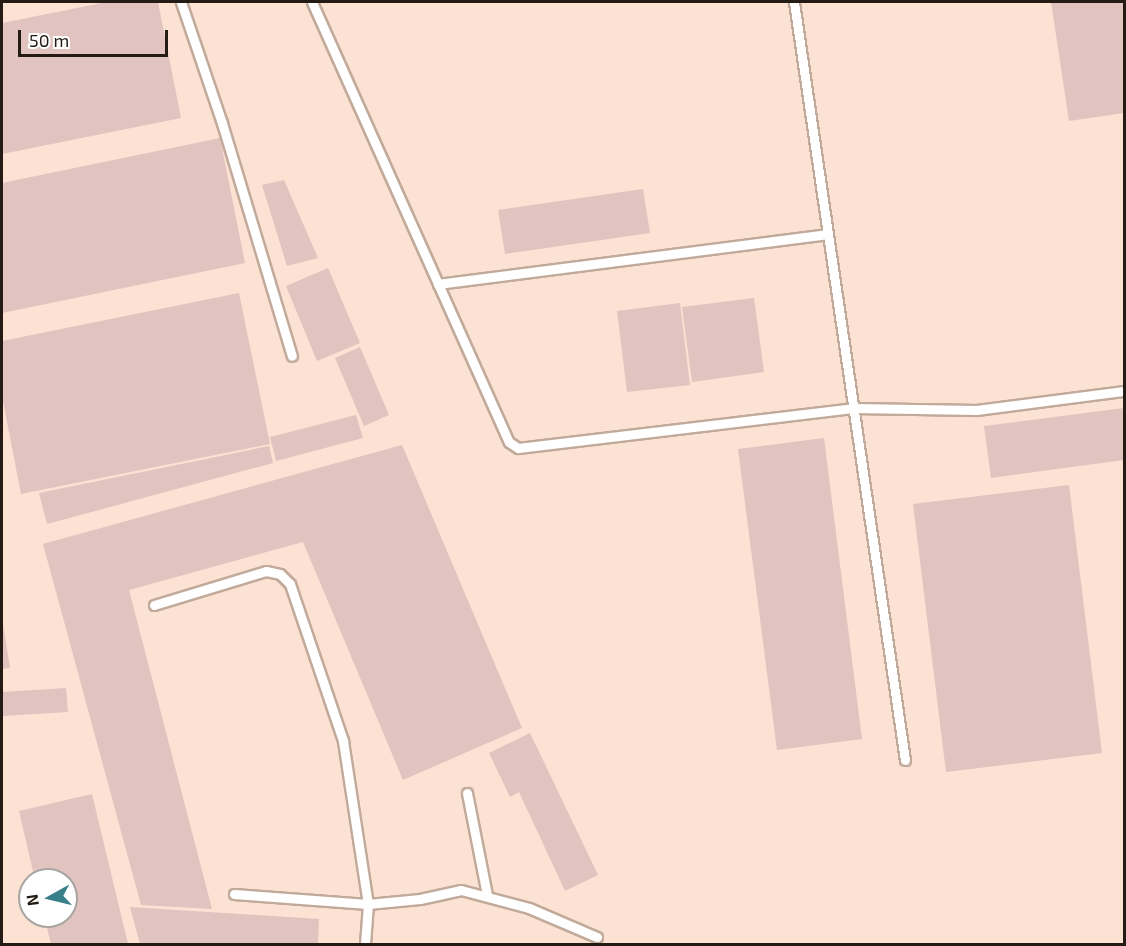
<!DOCTYPE html>
<style>
body{margin:0}
#map{position:relative;width:1126px;height:946px;overflow:hidden;background:#fbe2d2;font-family:"Exo 2",sans-serif}
div>[style]{position:absolute}
.building>*{inset:0;background:#e1c3c0}
.roads{filter:drop-shadow(2px 0 #c2aa9b) drop-shadow(-2px 0 #c2aa9b) drop-shadow(0 2px #c2aa9b) drop-shadow(0 -2px #c2aa9b)}
.service>*{height:9px;margin:-4.5px;padding:0 4.5px;transform-origin:4.5px;border-radius:4.5px;background:#fff}
span{translate:-50% -50%;white-space:nowrap;text-align:center;line-height:1.15;-webkit-text-stroke:5px #fff;paint-order:stroke}
.frame{position:absolute;inset:0;border:3px solid #241b15;pointer-events:none}
.north{position:absolute;left:18px;top:868px;width:60px;height:60px;box-sizing:border-box;background:#fff;border:2px solid #a7a4a1;border-radius:50%;rotate:262deg;font-size:16px;font-weight:700;line-height:24px;text-align:center;color:#241b15}
.north::after{content:'';display:block;margin:auto;width:21px;height:27px;background:#387f8a;clip-path:polygon(50% 0,100% 100%,50% 72%,0 100%)}
.scale{position:absolute;left:18px;top:30px;width:150px;height:27px;box-sizing:border-box;border:3px solid #241b15;border-top:0;padding-left:8px;font-size:18px;line-height:21px;white-space:nowrap;color:#241b15;-webkit-text-stroke:4px #fff;paint-order:stroke}
</style>
<div id="map">
<div class="building">
<div style="clip-path:polygon(107px 2px,158px 2px,181px 118px,2px 154px,2px 23px)"></div>
<div style="clip-path:polygon(1051px 2px,1124px 2px,1124px 113px,1069px 121px)"></div>
<div style="clip-path:polygon(220px 138px,245px 263px,2px 313px,2px 183px)"></div>
<div style="clip-path:polygon(284px 180px,318px 258px,287px 266px,262px 185px)"></div>
<div style="clip-path:polygon(643px 189px,650px 233px,505px 254px,498px 210px)"></div>
<div style="clip-path:polygon(328px 268px,360px 343px,317px 361px,286px 286px)"></div>
<div style="clip-path:polygon(239px 293px,270px 444px,21px 494px,2px 396px,2px 341px)"></div>
<div style="clip-path:polygon(754px 298px,764px 372px,692px 382px,682px 307px)"></div>
<div style="clip-path:polygon(680px 303px,690px 385px,627px 392px,617px 311px)"></div>
<div style="clip-path:polygon(360px 347px,389px 415px,364px 426px,335px 358px)"></div>
<div style="clip-path:polygon(1124px 408px,1124px 460px,991px 478px,984px 426px)"></div>
<div style="clip-path:polygon(356px 415px,363px 438px,276px 461px,270px 437px)"></div>
<div style="clip-path:polygon(824px 438px,862px 739px,777px 750px,738px 449px)"></div>
<div style="clip-path:polygon(402px 445px,522px 728px,403px 780px,303px 542px,129px 590px,212px 909px,141px 905px,43px 544px)"></div>
<div style="clip-path:polygon(269px 446px,273px 463px,47px 524px,39px 493px)"></div>
<div style="clip-path:polygon(1069px 485px,1102px 753px,946px 772px,913px 504px)"></div>
<div style="clip-path:polygon(2px 618px,10px 668px,2px 669px)"></div>
<div style="clip-path:polygon(66px 688px,68px 712px,2px 716px,2px 692px)"></div>
<div style="clip-path:polygon(530px 733px,598px 875px,565px 891px,519px 792px,510px 797px,489px 753px)"></div>
<div style="clip-path:polygon(92px 794px,128px 944px,51px 944px,44px 916px,66px 916px,66px 880px,35px 880px,19px 811px)"></div>
<div style="clip-path:polygon(130px 907px,319px 919px,318px 944px,140px 944px)"></div>
</div>
<div class="roads">
<div class="service">
<div style="left:181px;top:2px;width:128px;rotate:71.3deg"></div>
<div style="left:222px;top:123px;width:243px;rotate:73.3deg"></div>
<div style="left:312px;top:2px;width:482px;rotate:65.9deg"></div>
<div style="left:509px;top:442px;width:11px;rotate:34deg"></div>
<div style="left:518px;top:448px;width:337px;rotate:-6.8deg"></div>
<div style="left:853px;top:408px;width:124px;rotate:0.9deg"></div>
<div style="left:977px;top:410px;width:148px;rotate:-7.4deg"></div>
<div style="left:794px;top:2px;width:766px;rotate:81.67deg"></div>
<div style="left:438px;top:284px;width:393px;rotate:-7.3deg"></div>
<div style="left:154px;top:605px;width:117px;rotate:-16.9deg"></div>
<div style="left:266px;top:571px;width:14px;rotate:12deg"></div>
<div style="left:280px;top:574px;width:14px;rotate:45deg"></div>
<div style="left:290px;top:584px;width:166px;rotate:71.3deg"></div>
<div style="left:343px;top:741px;width:165px;rotate:81.3deg"></div>
<div style="left:368px;top:904px;width:40px;rotate:94.3deg"></div>
<div style="left:467px;top:793px;width:104px;rotate:78.9deg"></div>
<div style="left:234px;top:894px;width:134px;rotate:4.3deg"></div>
<div style="left:368px;top:904px;width:52px;rotate:-5.5deg"></div>
<div style="left:420px;top:899px;width:42px;rotate:-12.4deg"></div>
<div style="left:461px;top:890px;width:70px;rotate:14.8deg"></div>
<div style="left:529px;top:908px;width:74px;rotate:23.1deg"></div>
</div>
</div>
<div class="frame"></div>
<div class="north">N</div>
<div class="scale">50 m</div>
</div>
